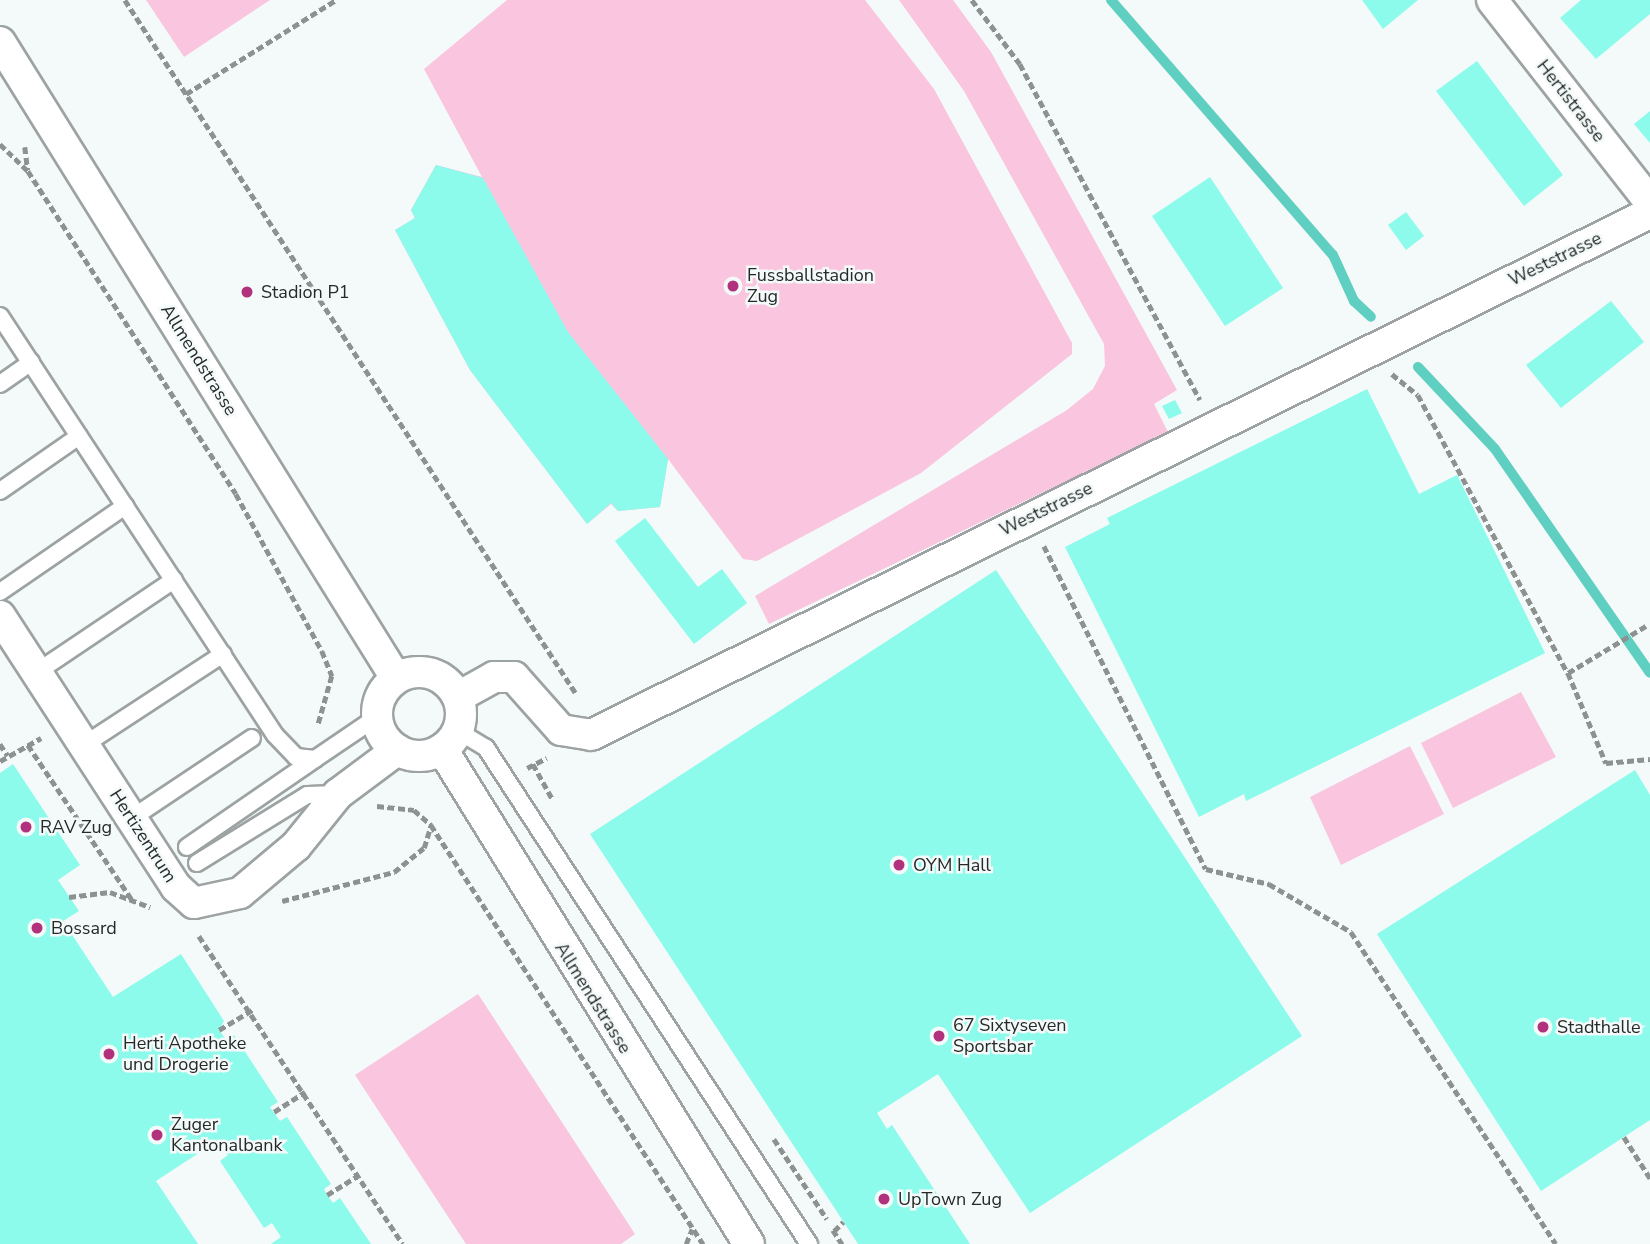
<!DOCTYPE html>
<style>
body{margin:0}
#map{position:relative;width:1650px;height:1244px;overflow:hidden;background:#f3faf9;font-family:"Nunito Sans",sans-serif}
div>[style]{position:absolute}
.green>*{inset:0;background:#fac5de}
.stream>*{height:10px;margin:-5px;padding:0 5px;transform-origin:5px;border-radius:5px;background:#5fcfc1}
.building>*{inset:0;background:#8cfbeb}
.path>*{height:4.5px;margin-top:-2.25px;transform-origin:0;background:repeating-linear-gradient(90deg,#8d9291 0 7px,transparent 0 10.5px)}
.roads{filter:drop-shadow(2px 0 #9ca3a2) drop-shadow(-2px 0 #9ca3a2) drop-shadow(0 2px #9ca3a2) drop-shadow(0 -2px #9ca3a2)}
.lane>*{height:16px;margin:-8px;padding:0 8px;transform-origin:8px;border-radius:8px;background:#fff}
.street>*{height:30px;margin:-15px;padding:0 15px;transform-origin:15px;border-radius:15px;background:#fff}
.street>.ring{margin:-15px;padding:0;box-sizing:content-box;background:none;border:30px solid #fff;border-radius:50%}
.dots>*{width:19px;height:19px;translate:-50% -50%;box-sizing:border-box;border:4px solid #f3faf9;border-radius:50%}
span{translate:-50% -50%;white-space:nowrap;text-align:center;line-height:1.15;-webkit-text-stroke:5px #f3faf9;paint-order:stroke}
.street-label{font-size:18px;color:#262928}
.poi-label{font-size:18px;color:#262928}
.left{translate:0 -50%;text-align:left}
</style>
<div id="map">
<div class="green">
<div style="clip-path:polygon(146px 0,270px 0,184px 57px)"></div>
<div style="clip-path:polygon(507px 0,865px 0,934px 89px,1072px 343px,1072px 354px,921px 473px,757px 561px,743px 559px,668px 459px,660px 507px,618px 511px,611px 504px,587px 524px,470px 370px,395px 230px,415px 218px,411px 210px,436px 165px,482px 177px,424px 69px)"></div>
<div style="clip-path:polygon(899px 0,953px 0,991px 52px,1177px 390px,1154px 404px,1168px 432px,769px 624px,755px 596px,1067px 410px,1093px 389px,1105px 366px,1104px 344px,964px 91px)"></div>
<div style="clip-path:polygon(1521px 692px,1556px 757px,1453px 808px,1421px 743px)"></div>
<div style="clip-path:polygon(1410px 746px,1444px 814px,1341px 865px,1310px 797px)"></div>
<div style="clip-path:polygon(478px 994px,635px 1234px,621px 1244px,466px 1244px,355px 1075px)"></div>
</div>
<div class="stream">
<div style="left:1111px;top:0;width:338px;rotate:49deg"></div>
<div style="left:1333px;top:255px;width:51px;rotate:65.5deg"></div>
<div style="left:1354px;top:301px;width:23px;rotate:43deg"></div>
<div style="left:1418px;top:367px;width:112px;rotate:46.8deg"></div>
<div style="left:1495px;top:449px;width:272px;rotate:55.3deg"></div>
</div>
<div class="building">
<div style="clip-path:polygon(1362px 0,1418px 0,1383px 29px)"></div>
<div style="clip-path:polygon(1581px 0,1650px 0,1650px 14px,1596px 59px,1560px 18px)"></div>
<div style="clip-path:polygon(1477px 61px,1563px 175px,1524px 206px,1436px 91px)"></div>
<div style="clip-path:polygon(1650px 111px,1650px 143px,1634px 124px)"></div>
<div style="clip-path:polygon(436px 165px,483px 178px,568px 332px,668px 459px,660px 507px,618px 511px,611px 503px,587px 524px,470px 370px,395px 230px,415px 218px,411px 210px)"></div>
<div style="clip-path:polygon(1210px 177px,1283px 288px,1225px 326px,1152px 216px)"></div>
<div style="clip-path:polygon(1406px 212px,1424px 236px,1406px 250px,1388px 225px)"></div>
<div style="clip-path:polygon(1611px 301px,1644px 342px,1561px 408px,1526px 365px)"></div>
<div style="clip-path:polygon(1367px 389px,1419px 494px,1457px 475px,1545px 653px,1246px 801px,1244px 794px,1199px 817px,1065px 547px,1110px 524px,1107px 518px)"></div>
<div style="clip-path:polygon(1175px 400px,1182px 413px,1169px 419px,1162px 406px)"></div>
<div style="clip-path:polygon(645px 518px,698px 587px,722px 569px,747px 603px,694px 644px,615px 541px)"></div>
<div style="clip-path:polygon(996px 570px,1302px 1036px,1030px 1213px,938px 1074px,877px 1113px,887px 1129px,892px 1125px,970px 1244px,858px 1244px,590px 834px)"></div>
<div style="clip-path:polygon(13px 764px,80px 865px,58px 880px,79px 911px,63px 921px,113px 997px,181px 954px,224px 1021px,219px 1030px,227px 1041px,234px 1035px,278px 1102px,270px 1107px,280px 1121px,287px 1117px,331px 1184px,324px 1189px,327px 1195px,333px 1203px,340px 1198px,371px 1244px,271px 1244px,281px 1237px,272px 1223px,264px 1228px,220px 1161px,228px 1155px,217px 1141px,156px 1181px,198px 1244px,0 1244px,0 773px)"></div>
<div style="clip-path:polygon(1635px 770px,1650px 795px,1650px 1120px,1541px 1191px,1377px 934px)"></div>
</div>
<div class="path">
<div style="left:125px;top:0;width:829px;rotate:56.96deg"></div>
<div style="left:972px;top:0;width:80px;rotate:53.1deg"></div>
<div style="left:1020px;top:64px;width:381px;rotate:61.8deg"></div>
<div style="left:186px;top:94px;width:177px;rotate:-32.1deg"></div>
<div style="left:0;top:144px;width:39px;rotate:44deg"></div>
<div style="left:28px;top:171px;width:384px;rotate:57.2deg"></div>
<div style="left:236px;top:494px;width:179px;rotate:61.3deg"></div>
<div style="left:322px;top:651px;width:27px;rotate:68deg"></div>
<div style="left:332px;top:676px;width:51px;rotate:105.9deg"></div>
<div style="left:25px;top:147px;width:23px;rotate:83deg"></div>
<div style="left:1392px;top:374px;width:33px;rotate:39deg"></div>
<div style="left:1418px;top:395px;width:316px;rotate:61.7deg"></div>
<div style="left:1568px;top:673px;width:98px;rotate:67.1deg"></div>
<div style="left:1606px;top:763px;width:44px;rotate:-5.2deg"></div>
<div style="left:1044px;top:546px;width:361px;rotate:63.4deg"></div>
<div style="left:1206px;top:869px;width:65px;rotate:13.4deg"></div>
<div style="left:1269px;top:884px;width:95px;rotate:30.3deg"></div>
<div style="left:1351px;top:932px;width:373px;rotate:56.7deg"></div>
<div style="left:1568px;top:673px;width:91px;rotate:-31.1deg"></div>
<div style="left:0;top:744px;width:14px;rotate:56deg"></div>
<div style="left:28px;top:745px;width:188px;rotate:56.1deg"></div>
<div style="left:0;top:761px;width:47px;rotate:-29.3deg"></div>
<div style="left:533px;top:764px;width:41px;rotate:60.9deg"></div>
<div style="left:527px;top:768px;width:22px;rotate:-27deg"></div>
<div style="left:377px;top:806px;width:37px;rotate:6deg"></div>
<div style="left:414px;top:810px;width:23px;rotate:41deg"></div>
<div style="left:431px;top:825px;width:500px;rotate:57deg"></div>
<div style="left:69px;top:897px;width:41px;rotate:-7deg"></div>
<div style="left:110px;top:892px;width:43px;rotate:20.6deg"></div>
<div style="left:282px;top:901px;width:116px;rotate:-14.5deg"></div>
<div style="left:394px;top:872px;width:38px;rotate:-39deg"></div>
<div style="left:424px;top:848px;width:24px;rotate:-73deg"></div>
<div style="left:199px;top:936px;width:369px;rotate:56.5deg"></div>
<div style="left:219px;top:1030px;width:39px;rotate:-31deg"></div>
<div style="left:274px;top:1112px;width:37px;rotate:-33deg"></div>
<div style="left:1624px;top:1137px;width:49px;rotate:57.6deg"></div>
<div style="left:774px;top:1139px;width:96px;rotate:56.5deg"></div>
<div style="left:327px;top:1195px;width:38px;rotate:-32deg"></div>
<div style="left:833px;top:1230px;width:17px;rotate:57deg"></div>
<div style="left:834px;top:1231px;width:13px;rotate:-45deg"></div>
<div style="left:686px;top:1244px;width:16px;rotate:-68deg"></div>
</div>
<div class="roads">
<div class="lane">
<div style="left:0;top:316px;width:501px;rotate:56.72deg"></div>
<div style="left:275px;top:735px;width:30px;rotate:46deg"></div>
<div style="left:296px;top:757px;width:19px;rotate:6deg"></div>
<div style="left:315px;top:759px;width:75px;rotate:-34.1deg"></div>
<div style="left:0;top:384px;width:38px;rotate:-35deg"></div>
<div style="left:0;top:491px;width:96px;rotate:-34.8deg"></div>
<div style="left:0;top:592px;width:152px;rotate:-34.5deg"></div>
<div style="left:37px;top:672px;width:165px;rotate:-33.9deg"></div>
<div style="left:458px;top:731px;width:33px;rotate:31deg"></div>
<div style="left:486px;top:748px;width:592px;rotate:56.93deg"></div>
<div style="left:84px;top:745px;width:166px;rotate:-33.2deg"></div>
<div style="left:132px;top:818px;width:144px;rotate:-33.7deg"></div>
<div style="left:187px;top:847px;width:155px;rotate:-34.5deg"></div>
<div style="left:197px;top:863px;width:129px;rotate:-31.7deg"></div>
<div style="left:307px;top:795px;width:31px;rotate:-2deg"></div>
</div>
<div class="street">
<div style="left:1492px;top:0;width:256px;rotate:52deg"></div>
<div style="left:0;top:42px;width:749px;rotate:58.09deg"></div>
<div style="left:0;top:616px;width:323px;rotate:57deg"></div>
<div style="left:176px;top:887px;width:24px;rotate:42deg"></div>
<div style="left:194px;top:903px;width:47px;rotate:-12.3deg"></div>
<div style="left:240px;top:893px;width:73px;rotate:-40deg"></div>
<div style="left:296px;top:846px;width:67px;rotate:-51.1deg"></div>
<div style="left:338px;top:794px;width:74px;rotate:-36.7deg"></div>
<div class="ring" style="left:377px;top:672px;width:54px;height:54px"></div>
<div style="left:458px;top:697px;width:41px;rotate:-29.1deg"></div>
<div style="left:494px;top:677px;width:20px"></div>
<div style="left:514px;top:677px;width:71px;rotate:48.4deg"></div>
<div style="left:561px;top:730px;width:30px;rotate:9deg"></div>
<div style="left:591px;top:735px;width:1181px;rotate:-26.24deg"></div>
<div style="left:442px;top:749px;width:582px;rotate:58.19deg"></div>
</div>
</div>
<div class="dots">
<div style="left:733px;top:286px;background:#b1317d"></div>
<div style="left:247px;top:292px;background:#b1317d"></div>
<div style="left:26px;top:827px;background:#b1317d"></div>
<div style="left:899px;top:865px;background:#b1317d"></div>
<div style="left:37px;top:928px;background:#b1317d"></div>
<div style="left:1543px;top:1027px;background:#b1317d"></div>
<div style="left:939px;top:1036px;background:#b1317d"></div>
<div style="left:109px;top:1054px;background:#b1317d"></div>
<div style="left:157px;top:1135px;background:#b1317d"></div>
<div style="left:884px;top:1199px;background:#b1317d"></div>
</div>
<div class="street-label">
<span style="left:1571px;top:101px;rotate:52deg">Hertistrasse</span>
<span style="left:1555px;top:259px;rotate:-26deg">Weststrasse</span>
<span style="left:199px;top:360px;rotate:58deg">Allmendstrasse</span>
<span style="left:1046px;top:509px;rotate:-26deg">Weststrasse</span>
<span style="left:143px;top:836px;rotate:57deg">Hertizentrum</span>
<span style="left:593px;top:998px;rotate:58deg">Allmendstrasse</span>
</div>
<div class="poi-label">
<span class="left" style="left:747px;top:286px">Fussballstadion<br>Zug</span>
<span class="left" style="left:261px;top:292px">Stadion P1</span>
<span class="left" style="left:40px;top:827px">RAV Zug</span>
<span class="left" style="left:913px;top:865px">OYM Hall</span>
<span class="left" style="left:51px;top:928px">Bossard</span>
<span class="left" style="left:953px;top:1036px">67 Sixtyseven<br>Sportsbar</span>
<span class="left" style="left:1557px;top:1027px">Stadthalle</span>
<span class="left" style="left:123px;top:1054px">Herti Apotheke<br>und Drogerie</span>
<span class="left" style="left:171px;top:1135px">Zuger<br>Kantonalbank</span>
<span class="left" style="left:898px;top:1199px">UpTown Zug</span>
</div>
</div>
